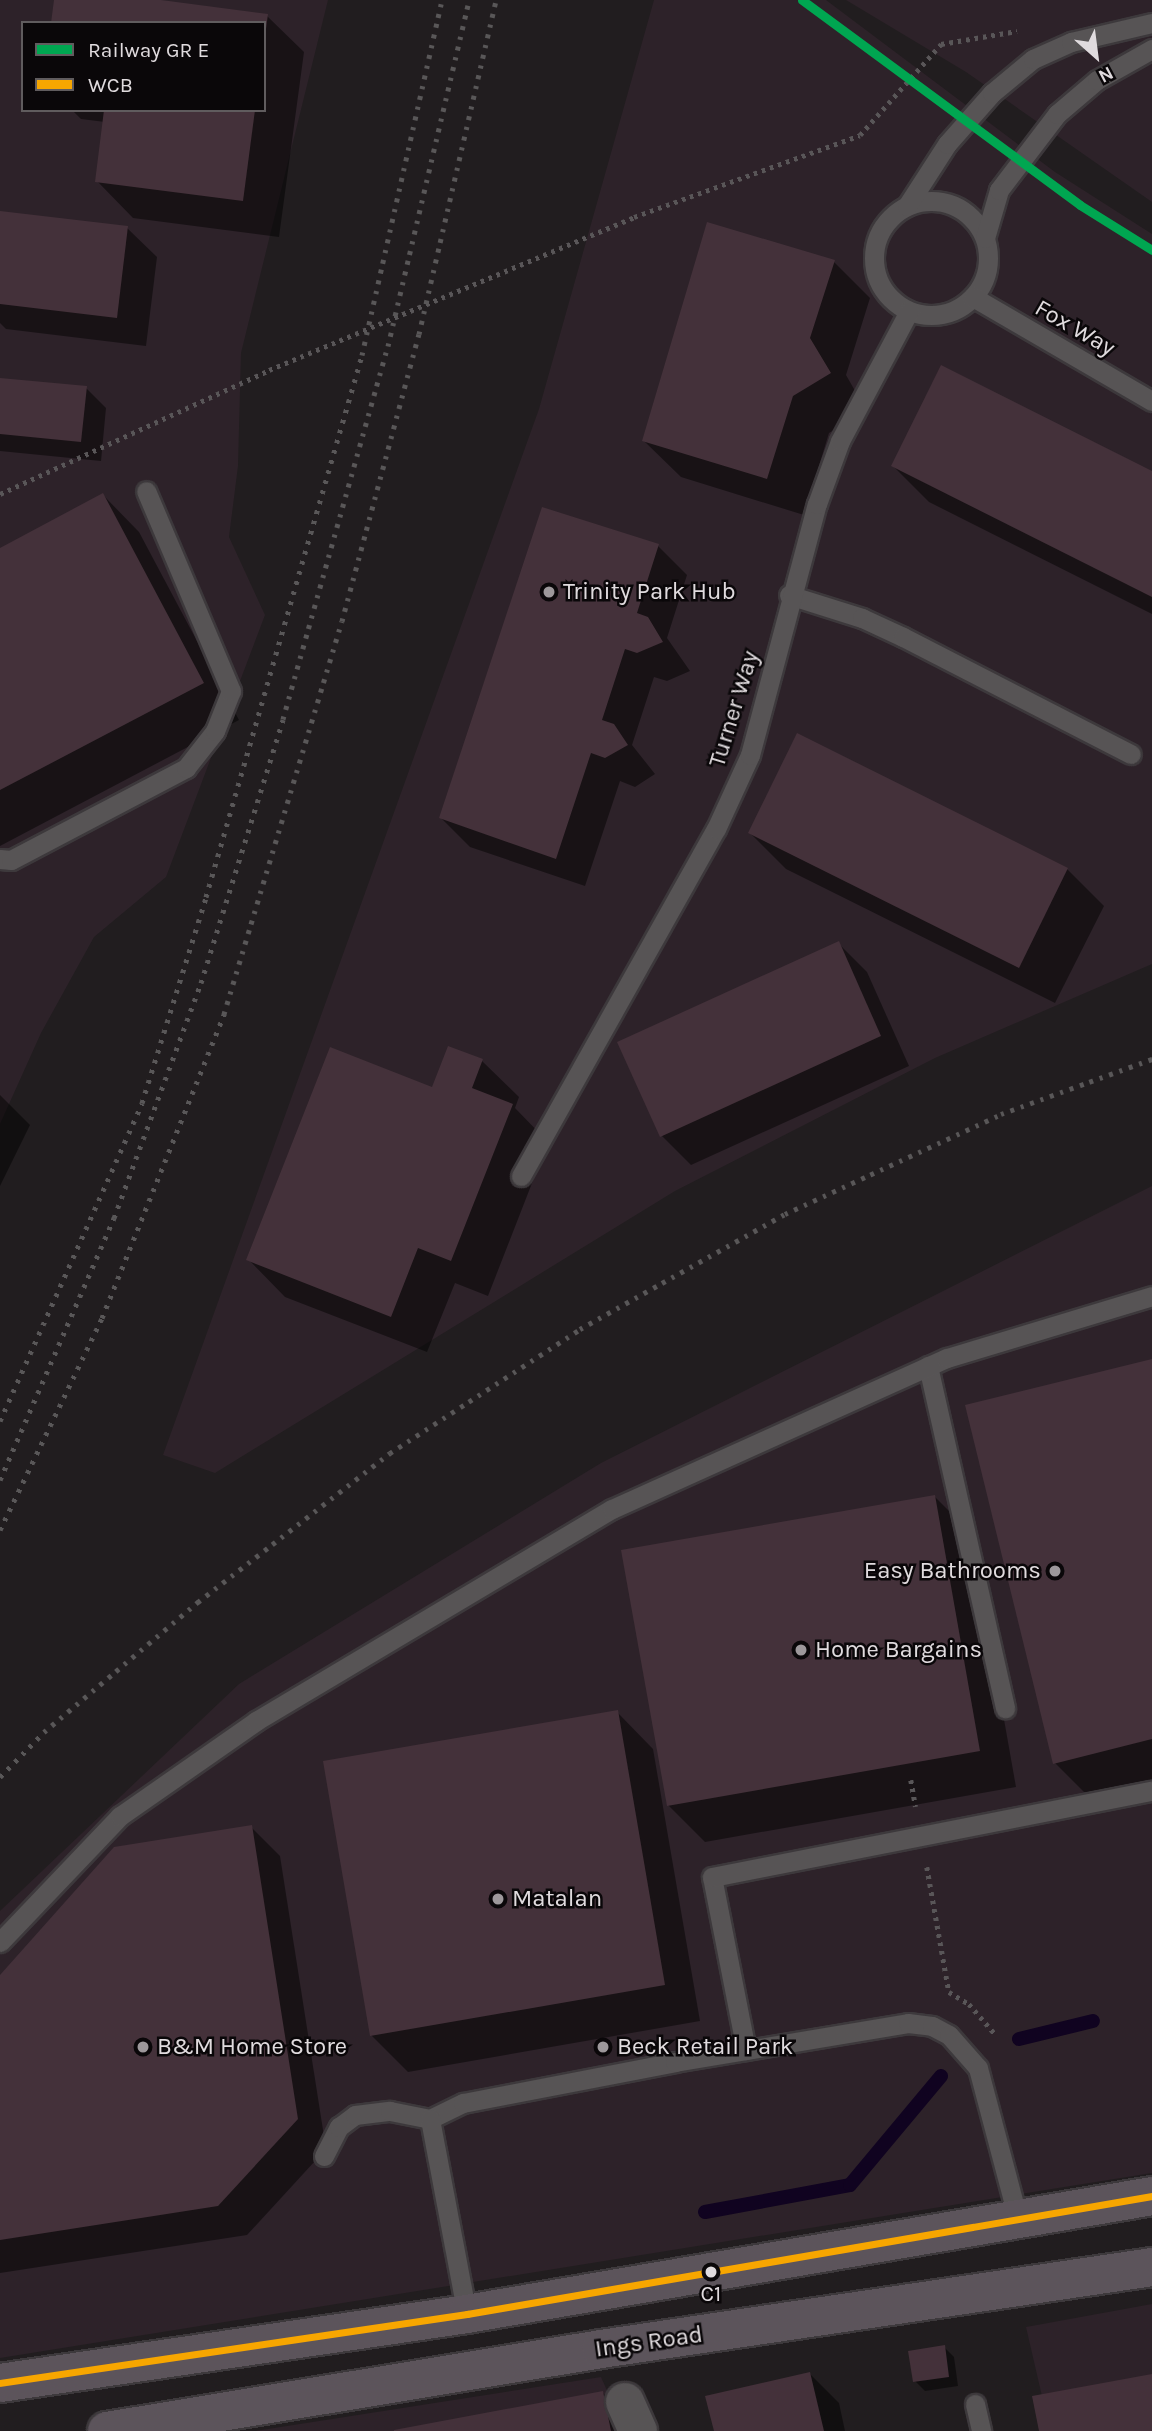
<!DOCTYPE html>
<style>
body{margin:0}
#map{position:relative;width:1152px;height:2431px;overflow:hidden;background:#211d1f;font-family:Karla,sans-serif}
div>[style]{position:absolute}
.built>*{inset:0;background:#2d2229}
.shadow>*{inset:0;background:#0007}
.stream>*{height:14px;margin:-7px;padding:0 7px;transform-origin:7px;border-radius:7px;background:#100320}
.building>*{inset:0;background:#44313a}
.path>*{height:4.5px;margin-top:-2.25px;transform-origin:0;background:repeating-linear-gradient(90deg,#595658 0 3.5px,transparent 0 8.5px)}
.roads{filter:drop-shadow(2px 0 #3d393c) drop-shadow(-2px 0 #3d393c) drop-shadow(0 2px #3d393c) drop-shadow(0 -2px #3d393c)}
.service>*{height:19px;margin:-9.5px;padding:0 9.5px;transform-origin:9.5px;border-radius:9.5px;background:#575455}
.service>.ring{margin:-9.5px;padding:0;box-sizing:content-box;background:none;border:19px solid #575455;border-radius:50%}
.minor>*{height:38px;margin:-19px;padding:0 19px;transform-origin:19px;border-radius:19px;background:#575455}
.trunk>*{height:38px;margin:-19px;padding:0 19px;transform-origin:19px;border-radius:19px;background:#5c545b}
.rail>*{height:5px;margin-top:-2.5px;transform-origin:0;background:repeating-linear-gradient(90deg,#595758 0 3.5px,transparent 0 10.5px)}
.bus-1>*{height:7px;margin:-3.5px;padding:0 3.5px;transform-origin:3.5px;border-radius:3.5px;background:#f7a600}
.rail-1>*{height:9px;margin:-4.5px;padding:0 4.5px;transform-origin:4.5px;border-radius:4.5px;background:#00a651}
.dots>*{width:19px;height:19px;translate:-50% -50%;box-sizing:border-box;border:4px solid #0a0709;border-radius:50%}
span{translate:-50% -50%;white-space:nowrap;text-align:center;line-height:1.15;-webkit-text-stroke:5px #0a0709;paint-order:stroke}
.bus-label{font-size:22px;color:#e0dbde}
.street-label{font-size:24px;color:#e0dbde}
.poi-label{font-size:24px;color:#e0dbde}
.left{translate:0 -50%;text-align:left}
.right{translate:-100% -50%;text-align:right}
.legend{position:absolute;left:21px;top:21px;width:245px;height:91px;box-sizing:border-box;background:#0a0709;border:2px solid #605c5e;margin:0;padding:9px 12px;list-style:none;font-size:21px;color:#e0dbde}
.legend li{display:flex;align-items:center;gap:14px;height:35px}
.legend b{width:35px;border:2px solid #605c5e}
.north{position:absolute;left:1061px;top:21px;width:70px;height:70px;-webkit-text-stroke:5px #0a0709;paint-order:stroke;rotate:152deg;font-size:19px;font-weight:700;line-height:28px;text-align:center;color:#e0dbde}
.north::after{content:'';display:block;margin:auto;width:24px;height:32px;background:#e0dbde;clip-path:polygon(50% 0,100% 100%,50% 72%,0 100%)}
</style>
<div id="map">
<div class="built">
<div style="clip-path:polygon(evenodd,0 0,328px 0,241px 353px,238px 466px,229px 537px,265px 615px,166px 877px,94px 937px,41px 1033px,0 1124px,0 0,23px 23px,264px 23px,264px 110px,23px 110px,23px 23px)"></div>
<div style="clip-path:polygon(654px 0,826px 0,1055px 172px,1152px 234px,1152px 964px,935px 1058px,675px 1191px,215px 1473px,163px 1455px,539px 409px)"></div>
<div style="clip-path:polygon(846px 0,1152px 0,1152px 202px,966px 72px)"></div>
<div style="clip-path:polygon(1152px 1186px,1152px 2173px,0 2358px,0 1911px,239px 1684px,601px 1463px)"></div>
<div style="clip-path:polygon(1152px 2304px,1152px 2431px,1050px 2431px,1026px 2327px)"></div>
<div style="clip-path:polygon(601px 2377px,625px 2431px,255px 2431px)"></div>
</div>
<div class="shadow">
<div style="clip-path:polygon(56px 0,147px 0,267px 16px,304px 52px,279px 237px,133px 218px,97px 181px,105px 122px,81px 119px,72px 110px,264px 110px,264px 23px)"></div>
<div style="clip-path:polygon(0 213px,127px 228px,157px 257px,146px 346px,6px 329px,0 323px)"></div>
<div style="clip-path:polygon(834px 262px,870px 298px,846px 375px,866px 410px,829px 433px,804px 515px,681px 477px,644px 441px)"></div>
<div style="clip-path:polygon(0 379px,86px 388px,106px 408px,101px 461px,0 451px)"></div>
<div style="clip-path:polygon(893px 466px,1152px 473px,1152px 614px,929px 502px)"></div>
<div style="clip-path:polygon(103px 495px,139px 532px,239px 720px,0 846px,0 550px)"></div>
<div style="clip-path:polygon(658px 546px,687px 575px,667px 638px,690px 671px,667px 681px,654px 677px,632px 745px,655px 774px,635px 787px,620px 781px,585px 886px,470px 847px,441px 818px)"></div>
<div style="clip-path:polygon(750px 833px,1067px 869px,1104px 906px,1055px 1003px,786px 869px)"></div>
<div style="clip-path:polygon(838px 943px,867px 972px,909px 1066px,691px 1165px,662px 1136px)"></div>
<div style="clip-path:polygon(482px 1061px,519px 1097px,515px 1108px,548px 1142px,488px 1296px,455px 1283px,427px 1352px,285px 1297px,249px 1260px,433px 1089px)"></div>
<div style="clip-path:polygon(0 1095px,30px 1125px,0 1186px)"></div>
<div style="clip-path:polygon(1152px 1360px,1152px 1784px,1091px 1799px,1055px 1763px)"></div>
<div style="clip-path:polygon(935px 1497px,971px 1533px,1016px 1787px,705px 1842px,668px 1805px)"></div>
<div style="clip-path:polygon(617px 1712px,653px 1749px,700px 2021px,408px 2072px,371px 2035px)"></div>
<div style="clip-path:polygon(251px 1827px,280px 1856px,326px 2149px,247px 2235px,0 2273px,0 1978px)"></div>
<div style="clip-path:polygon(944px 2347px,954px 2357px,958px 2386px,925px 2391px,915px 2381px)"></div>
<div style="clip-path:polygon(810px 2374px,839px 2403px,845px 2431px,715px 2431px)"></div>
<div style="clip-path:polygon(603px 2393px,632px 2422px,633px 2431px,396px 2431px)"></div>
</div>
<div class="stream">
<div style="left:1019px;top:2039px;width:76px;rotate:-13.7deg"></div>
<div style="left:705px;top:2212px;width:147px;rotate:-10.5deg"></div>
<div style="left:850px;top:2185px;width:142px;rotate:-50.1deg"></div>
</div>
<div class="building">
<div style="clip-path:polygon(54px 0,161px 0,268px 14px,266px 29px,264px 23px,51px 23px)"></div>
<div style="clip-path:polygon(104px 110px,255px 110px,243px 201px,95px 182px)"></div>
<div style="clip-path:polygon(0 211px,128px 226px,117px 318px,0 304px)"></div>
<div style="clip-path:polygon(707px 222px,835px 260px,810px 338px,831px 373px,793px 396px,767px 479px,642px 441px)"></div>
<div style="clip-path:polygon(941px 365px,1152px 471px,1152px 597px,891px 466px)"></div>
<div style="clip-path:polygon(0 378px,87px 386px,81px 442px,0 434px)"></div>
<div style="clip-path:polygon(103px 493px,204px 683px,0 790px,0 548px)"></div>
<div style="clip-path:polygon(542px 507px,659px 544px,637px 613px,648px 617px,663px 642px,637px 653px,625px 649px,602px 720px,614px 724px,628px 745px,605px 758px,591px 753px,556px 859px,439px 818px)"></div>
<div style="clip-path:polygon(797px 733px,1068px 868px,1019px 968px,748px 833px)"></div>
<div style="clip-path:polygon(839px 941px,881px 1036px,660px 1137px,617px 1042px)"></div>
<div style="clip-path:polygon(448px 1046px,483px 1059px,472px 1088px,513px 1104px,451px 1261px,418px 1248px,391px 1317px,246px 1260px,330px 1047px,432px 1087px)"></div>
<div style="clip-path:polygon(1152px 1359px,1152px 1739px,1053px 1764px,965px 1405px)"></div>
<div style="clip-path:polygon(935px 1495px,980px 1751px,667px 1806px,621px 1550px)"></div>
<div style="clip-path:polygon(618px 1710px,665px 1985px,370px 2036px,323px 1761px)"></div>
<div style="clip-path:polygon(252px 1825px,298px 2119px,218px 2206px,0 2240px,0 1975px,114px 1847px)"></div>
<div style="clip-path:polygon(945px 2345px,949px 2377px,913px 2382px,908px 2351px)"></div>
<div style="clip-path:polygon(810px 2372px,824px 2431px,714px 2431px,705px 2396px)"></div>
<div style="clip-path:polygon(1152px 2374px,1152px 2431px,1039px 2431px,1032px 2396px)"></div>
<div style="clip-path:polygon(603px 2391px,611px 2431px,394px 2431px,394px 2430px)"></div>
</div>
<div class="path">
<div style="left:0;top:494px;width:296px;rotate:-24.7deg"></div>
<div style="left:269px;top:370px;width:396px;rotate:-22.7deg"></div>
<div style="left:634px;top:217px;width:240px;rotate:-19.9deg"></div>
<div style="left:860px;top:135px;width:122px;rotate:-48.3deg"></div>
<div style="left:941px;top:44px;width:77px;rotate:-9.7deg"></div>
<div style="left:911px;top:1780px;width:27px;rotate:80deg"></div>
<div style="left:927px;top:1867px;width:127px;rotate:80deg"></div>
<div style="left:949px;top:1992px;width:23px;rotate:31deg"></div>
<div style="left:969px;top:2004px;width:40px;rotate:49deg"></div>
</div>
<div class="roads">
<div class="service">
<div class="ring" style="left:874px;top:201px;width:95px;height:95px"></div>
<div style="left:907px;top:206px;width:74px;rotate:-57.2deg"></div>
<div style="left:947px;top:144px;width:68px;rotate:-48.6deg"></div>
<div style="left:992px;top:93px;width:53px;rotate:-39.7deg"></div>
<div style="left:1033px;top:59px;width:42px;rotate:-24.1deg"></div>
<div style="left:1071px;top:42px;width:83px;rotate:-13.2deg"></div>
<div style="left:985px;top:238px;width:50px;rotate:-73.7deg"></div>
<div style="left:999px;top:190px;width:96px;rotate:-52.7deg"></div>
<div style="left:1057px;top:114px;width:52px;rotate:-40.4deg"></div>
<div style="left:1097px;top:80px;width:63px;rotate:-29.4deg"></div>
<div style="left:973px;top:297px;width:207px;rotate:30.2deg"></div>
<div style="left:789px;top:595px;width:77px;rotate:17.5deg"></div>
<div style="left:862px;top:618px;width:45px;rotate:24.9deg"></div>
<div style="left:903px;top:637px;width:256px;rotate:27.2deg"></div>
<div style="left:0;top:859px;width:11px;rotate:5deg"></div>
<div style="left:11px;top:860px;width:198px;rotate:-27.7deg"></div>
<div style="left:186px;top:768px;width:47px;rotate:-51.9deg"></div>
<div style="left:215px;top:731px;width:43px;rotate:-68.2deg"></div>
<div style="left:231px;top:691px;width:217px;rotate:-113deg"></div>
<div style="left:521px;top:1176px;width:398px;rotate:-60.7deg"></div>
<div style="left:716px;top:829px;width:81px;rotate:-65.3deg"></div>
<div style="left:750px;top:755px;width:260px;rotate:-75.1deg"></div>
<div style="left:817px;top:504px;width:67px;rotate:-69.9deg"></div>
<div style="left:840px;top:441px;width:147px;rotate:-62deg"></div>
<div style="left:928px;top:1366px;width:351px;rotate:77.3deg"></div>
<div style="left:0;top:1942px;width:174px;rotate:-46.4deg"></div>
<div style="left:120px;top:1816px;width:166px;rotate:-34.9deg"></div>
<div style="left:256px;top:1721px;width:414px;rotate:-30.8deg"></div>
<div style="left:612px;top:1509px;width:367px;rotate:-24.3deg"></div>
<div style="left:947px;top:1358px;width:214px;rotate:-16.8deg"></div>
<div style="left:746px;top:2050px;width:176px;rotate:-101.1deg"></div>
<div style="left:712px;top:1877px;width:448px;rotate:-11.1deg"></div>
<div style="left:430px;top:2119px;width:37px;rotate:-26deg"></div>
<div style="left:463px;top:2103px;width:216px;rotate:-10.9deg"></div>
<div style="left:675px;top:2062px;width:236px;rotate:-9.5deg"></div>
<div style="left:908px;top:2023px;width:24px;rotate:7deg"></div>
<div style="left:932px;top:2026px;width:19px;rotate:28deg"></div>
<div style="left:949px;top:2035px;width:44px;rotate:48.7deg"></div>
<div style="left:978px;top:2068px;width:156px;rotate:75.2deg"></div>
<div style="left:324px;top:2156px;width:33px;rotate:-63deg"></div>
<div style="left:339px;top:2127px;width:20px;rotate:-37deg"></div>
<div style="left:355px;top:2115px;width:35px;rotate:-7deg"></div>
<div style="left:390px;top:2111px;width:41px;rotate:11.3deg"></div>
<div style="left:430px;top:2119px;width:198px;rotate:79.3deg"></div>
<div style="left:975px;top:2404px;width:28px;rotate:77deg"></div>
</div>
<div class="minor">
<div style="left:625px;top:2402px;width:32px;rotate:66deg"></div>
</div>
<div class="trunk">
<div style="left:0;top:2383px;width:472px;rotate:-8.4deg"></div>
<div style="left:467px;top:2314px;width:695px;rotate:-9.77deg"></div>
<div style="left:107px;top:2431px;width:501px;rotate:-9.42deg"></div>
<div style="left:601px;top:2349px;width:557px;rotate:-8.46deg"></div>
</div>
</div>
<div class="rail">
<div style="left:0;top:1421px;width:348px;rotate:-65.9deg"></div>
<div style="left:142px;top:1103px;width:216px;rotate:-72.7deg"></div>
<div style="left:206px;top:897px;width:564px;rotate:-73.94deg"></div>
<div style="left:362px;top:355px;width:364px;rotate:-77.3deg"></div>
<div style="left:0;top:1480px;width:286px;rotate:-66.5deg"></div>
<div style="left:114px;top:1218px;width:251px;rotate:-69.7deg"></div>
<div style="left:201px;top:983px;width:276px;rotate:-72.7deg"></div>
<div style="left:283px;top:719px;width:387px;rotate:-74.3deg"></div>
<div style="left:388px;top:346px;width:355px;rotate:-76.8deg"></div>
<div style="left:0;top:1530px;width:235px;rotate:-64.3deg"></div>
<div style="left:102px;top:1318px;width:328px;rotate:-68.1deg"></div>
<div style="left:224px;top:1014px;width:410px;rotate:-73.3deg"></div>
<div style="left:342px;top:621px;width:297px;rotate:-75deg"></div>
<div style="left:419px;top:334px;width:343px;rotate:-77deg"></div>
<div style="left:0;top:1777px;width:63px;rotate:-45.6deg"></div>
<div style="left:44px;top:1732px;width:202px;rotate:-40.2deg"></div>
<div style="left:198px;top:1602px;width:243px;rotate:-37.8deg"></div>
<div style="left:390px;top:1453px;width:227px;rotate:-33.1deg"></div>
<div style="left:580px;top:1329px;width:235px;rotate:-29.3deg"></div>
<div style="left:785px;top:1214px;width:238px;rotate:-24.8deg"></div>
<div style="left:1001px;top:1114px;width:161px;rotate:-20deg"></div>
</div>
<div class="bus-1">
<div style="left:0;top:2383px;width:472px;rotate:-8.4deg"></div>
<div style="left:467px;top:2314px;width:695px;rotate:-9.77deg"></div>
</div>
<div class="rail-1">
<div style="left:802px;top:0;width:345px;rotate:36.4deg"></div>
<div style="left:1080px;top:205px;width:85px;rotate:32deg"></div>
</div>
<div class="dots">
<div style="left:549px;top:592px;background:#9d989b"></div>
<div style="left:1055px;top:1571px;background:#9d989b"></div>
<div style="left:801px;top:1650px;background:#9d989b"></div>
<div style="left:498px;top:1899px;background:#9d989b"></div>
<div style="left:143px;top:2047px;background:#9d989b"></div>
<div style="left:603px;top:2047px;background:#9d989b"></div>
<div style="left:711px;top:2272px;background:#e0dbde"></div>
</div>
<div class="bus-label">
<span style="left:711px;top:2295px">C1</span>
</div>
<div class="street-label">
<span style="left:1075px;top:328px;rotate:30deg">Fox Way</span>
<span style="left:734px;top:709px;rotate:-73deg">Turner Way</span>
<span style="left:649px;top:2342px;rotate:-8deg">Ings Road</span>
</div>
<div class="poi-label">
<span class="left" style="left:563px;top:592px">Trinity Park Hub</span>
<span class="right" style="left:1041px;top:1571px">Easy Bathrooms</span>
<span class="left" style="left:815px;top:1650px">Home Bargains</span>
<span class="left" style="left:512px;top:1899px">Matalan</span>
<span class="left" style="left:157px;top:2047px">B&amp;M Home Store</span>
<span class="left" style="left:617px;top:2047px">Beck Retail Park</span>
</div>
<ul class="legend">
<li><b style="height:9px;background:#00a651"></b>Railway GR E</li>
<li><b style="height:9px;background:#f7a600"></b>WCB</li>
</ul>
<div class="north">N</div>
</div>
